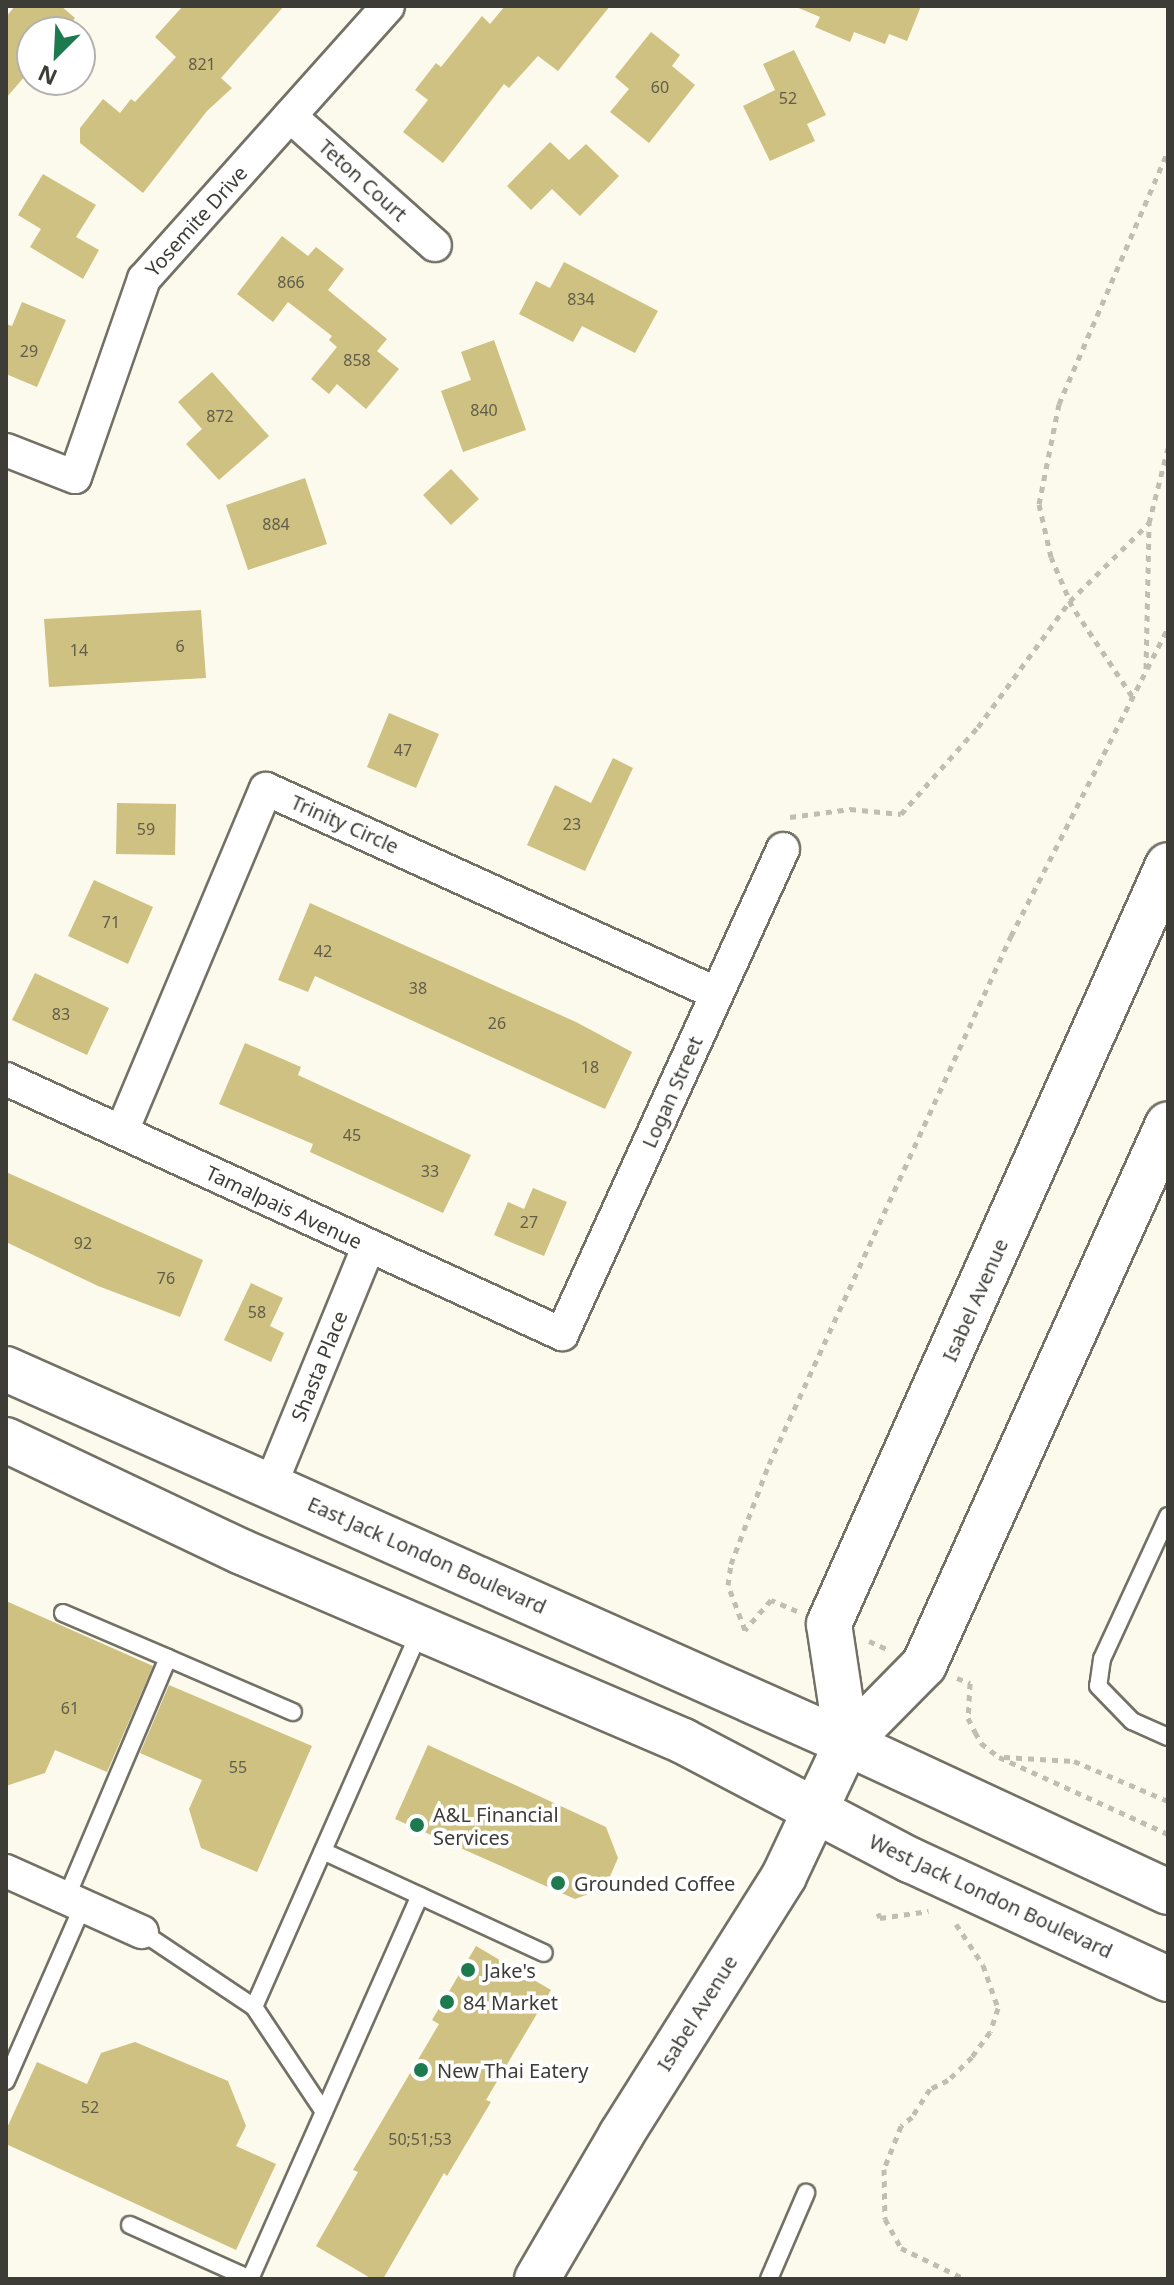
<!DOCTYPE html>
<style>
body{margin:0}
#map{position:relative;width:1174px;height:2285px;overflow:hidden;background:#fcfaed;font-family:"Noto Sans",sans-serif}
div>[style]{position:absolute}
.building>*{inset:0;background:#cec181}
.path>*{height:5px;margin-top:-2.5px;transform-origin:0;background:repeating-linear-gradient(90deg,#c0beb3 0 6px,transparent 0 12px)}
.roads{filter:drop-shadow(2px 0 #737166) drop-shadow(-2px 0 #737166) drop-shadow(0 2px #737166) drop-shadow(0 -2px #737166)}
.lane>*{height:16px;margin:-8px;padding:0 8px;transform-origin:8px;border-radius:8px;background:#fff}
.street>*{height:32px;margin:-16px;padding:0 16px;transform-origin:16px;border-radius:16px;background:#fff}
.secondary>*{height:44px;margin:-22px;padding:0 22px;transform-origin:22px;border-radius:22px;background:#fff}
.highway>*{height:44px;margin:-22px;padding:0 22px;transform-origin:22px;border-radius:22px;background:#fff}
.dots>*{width:22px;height:22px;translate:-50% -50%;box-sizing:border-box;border:4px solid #fff;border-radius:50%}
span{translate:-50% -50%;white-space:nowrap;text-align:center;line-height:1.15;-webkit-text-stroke:7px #fff;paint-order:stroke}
.number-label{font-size:16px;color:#615d4a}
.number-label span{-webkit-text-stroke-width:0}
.street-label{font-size:20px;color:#3d3c37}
.poi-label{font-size:20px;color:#3d3c37}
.left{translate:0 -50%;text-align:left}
.frame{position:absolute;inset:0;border:8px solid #3d3c37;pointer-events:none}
.north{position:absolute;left:16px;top:16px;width:80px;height:80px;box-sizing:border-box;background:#fff;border:2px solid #b1b1af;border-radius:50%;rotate:204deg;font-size:22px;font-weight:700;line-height:32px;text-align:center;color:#3d3c37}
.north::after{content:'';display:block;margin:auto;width:28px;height:36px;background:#1d7a4f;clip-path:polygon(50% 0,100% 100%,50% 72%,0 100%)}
</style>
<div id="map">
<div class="building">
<div style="clip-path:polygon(15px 6px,61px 6px,75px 18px,63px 32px,32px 32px,32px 68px,6px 98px,6px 17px)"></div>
<div style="clip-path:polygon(183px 6px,284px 6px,221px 78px,232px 88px,207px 111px,143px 193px,80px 143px,80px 128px,103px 99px,120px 113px,131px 99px,135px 102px,176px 57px,155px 37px)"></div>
<div style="clip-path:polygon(505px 6px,610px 6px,558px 71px,538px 56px,509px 88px,504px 84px,443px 163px,403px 132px,428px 100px,415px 90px,436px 63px,441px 67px,482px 16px,490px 24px)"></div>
<div style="clip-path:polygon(794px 6px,921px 6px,907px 41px,889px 34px,885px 44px,854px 32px,850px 42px,815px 27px,820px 17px)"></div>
<div style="clip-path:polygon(651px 32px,680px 55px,672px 66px,695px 85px,649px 143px,610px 112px,629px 89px,615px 77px)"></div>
<div style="clip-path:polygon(794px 50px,826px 115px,807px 124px,815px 141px,770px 161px,743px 106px,775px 90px,763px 64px)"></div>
<div style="clip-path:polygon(550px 142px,569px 160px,586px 144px,619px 176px,580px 216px,552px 189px,531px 210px,507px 186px)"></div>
<div style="clip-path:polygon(43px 174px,96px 205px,76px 237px,99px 250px,83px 279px,30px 247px,41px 229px,18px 215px)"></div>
<div style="clip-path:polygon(282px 236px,308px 256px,316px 247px,344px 269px,328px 290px,387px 339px,377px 351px,399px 369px,366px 409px,337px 384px,329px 394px,311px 379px,337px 347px,329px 340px,332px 336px,288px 302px,273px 322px,237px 294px)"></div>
<div style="clip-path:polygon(564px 262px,658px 311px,635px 353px,582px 326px,573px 342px,519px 314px,536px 281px,550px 288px)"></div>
<div style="clip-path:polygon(22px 302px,66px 320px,37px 387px,6px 374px,6px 324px,12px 326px)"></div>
<div style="clip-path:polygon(494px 340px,526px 430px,463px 452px,441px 391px,471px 380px,461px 352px)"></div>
<div style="clip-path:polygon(212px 372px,269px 436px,219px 480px,186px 444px,202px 429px,178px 402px)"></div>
<div style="clip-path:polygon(451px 469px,479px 499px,451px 525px,423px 495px)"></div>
<div style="clip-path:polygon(305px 478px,327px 544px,248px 570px,226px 505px)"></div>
<div style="clip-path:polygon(201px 610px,206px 678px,49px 687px,44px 619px)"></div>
<div style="clip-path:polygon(389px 713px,439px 734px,416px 788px,367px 767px)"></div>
<div style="clip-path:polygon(613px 758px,633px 768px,585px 871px,527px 845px,555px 785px,591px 803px)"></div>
<div style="clip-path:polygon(117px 803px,176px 804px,175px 855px,116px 854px)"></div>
<div style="clip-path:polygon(94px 880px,153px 907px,128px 964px,68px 936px)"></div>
<div style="clip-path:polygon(310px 903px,576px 1022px,632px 1052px,605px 1109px,315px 976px,308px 992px,278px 980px)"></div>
<div style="clip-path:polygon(35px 973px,109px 1008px,87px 1055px,12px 1020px)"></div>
<div style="clip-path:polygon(245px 1043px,301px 1067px,298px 1075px,471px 1155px,443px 1213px,310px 1152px,313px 1144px,219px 1104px)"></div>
<div style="clip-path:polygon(6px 1172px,203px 1260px,180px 1317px,98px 1286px,6px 1242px)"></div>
<div style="clip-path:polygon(533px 1188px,567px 1202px,544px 1256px,494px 1235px,508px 1202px,524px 1209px)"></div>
<div style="clip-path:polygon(251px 1283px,283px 1298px,270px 1326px,284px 1333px,271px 1362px,224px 1340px)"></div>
<div style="clip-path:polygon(6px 1601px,153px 1666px,107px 1772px,55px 1750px,45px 1773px,6px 1786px)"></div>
<div style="clip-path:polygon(169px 1685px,312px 1746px,257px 1872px,201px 1848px,189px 1809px,202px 1780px,140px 1753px)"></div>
<div style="clip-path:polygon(428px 1745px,606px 1827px,618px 1858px,605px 1888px,575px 1899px,395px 1819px)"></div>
<div style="clip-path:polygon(476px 1946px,551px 1990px,486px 2100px,491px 2102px,447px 2176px,444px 2173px,383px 2279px,372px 2279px,316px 2246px,358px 2172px,353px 2170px,439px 2024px,432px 2020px)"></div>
<div style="clip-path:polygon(135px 2042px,228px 2081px,246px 2126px,236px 2146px,276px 2164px,236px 2250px,6px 2144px,6px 2130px,37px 2062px,87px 2084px,101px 2053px)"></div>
</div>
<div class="path">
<div style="left:1146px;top:669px;width:146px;rotate:-88.8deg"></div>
<div style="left:1149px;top:523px;width:77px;rotate:-75.8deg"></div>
<div style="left:1132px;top:696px;width:108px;rotate:-123.7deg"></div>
<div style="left:1072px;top:606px;width:53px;rotate:-113.2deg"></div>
<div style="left:1051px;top:557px;width:54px;rotate:-102.8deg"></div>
<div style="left:1039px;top:504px;width:102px;rotate:-78.7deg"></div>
<div style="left:1059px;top:404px;width:275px;rotate:-66.7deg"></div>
<div style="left:790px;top:817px;width:61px;rotate:-7.6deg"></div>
<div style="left:850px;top:809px;width:51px;rotate:5.6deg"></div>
<div style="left:901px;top:814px;width:116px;rotate:-48.5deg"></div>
<div style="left:978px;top:727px;width:156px;rotate:-53.9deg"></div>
<div style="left:1070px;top:601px;width:111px;rotate:-44.6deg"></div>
<div style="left:797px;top:1611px;width:28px;rotate:-157deg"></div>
<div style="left:771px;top:1600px;width:40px;rotate:131deg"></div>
<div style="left:745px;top:1630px;width:48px;rotate:-110.7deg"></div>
<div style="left:728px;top:1585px;width:21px;rotate:-82deg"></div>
<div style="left:731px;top:1564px;width:107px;rotate:-69.2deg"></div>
<div style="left:769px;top:1464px;width:581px;rotate:-65.38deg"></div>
<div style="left:1011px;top:936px;width:346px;rotate:-63deg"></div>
<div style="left:869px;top:1641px;width:22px;rotate:24deg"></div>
<div style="left:957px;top:1678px;width:14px;rotate:21deg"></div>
<div style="left:970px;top:1683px;width:35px;rotate:93deg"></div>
<div style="left:968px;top:1718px;width:16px;rotate:63deg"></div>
<div style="left:975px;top:1732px;width:13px;rotate:61deg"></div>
<div style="left:981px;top:1743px;width:23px;rotate:38deg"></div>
<div style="left:999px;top:1757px;width:186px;rotate:24.5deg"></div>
<div style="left:1004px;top:1757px;width:70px;rotate:3.3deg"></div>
<div style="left:1074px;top:1761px;width:102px;rotate:23.1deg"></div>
<div style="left:878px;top:1913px;width:5px;rotate:68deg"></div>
<div style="left:880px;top:1918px;width:49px;rotate:-8.1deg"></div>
<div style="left:956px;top:1924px;width:49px;rotate:56.6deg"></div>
<div style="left:983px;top:1965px;width:46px;rotate:70.8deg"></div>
<div style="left:998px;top:2008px;width:25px;rotate:108deg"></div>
<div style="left:990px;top:2032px;width:31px;rotate:126deg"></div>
<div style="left:972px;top:2057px;width:33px;rotate:136deg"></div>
<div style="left:948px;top:2080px;width:20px;rotate:153deg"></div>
<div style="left:930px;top:2089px;width:33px;rotate:123deg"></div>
<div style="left:912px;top:2117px;width:14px;rotate:141deg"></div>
<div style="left:901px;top:2126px;width:46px;rotate:111.6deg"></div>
<div style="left:884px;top:2169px;width:50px;rotate:88.9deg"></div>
<div style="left:885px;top:2219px;width:33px;rotate:61deg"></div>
<div style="left:901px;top:2248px;width:71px;rotate:25.8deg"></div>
</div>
<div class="roads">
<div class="lane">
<div style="left:1168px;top:1516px;width:157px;rotate:114.8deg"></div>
<div style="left:1102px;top:1659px;width:27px;rotate:98deg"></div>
<div style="left:1098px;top:1686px;width:49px;rotate:45.8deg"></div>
<div style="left:1132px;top:1721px;width:39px;rotate:24deg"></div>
<div style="left:63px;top:1613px;width:114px;rotate:23.2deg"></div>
<div style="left:168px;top:1658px;width:261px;rotate:113deg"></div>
<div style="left:168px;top:1658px;width:136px;rotate:23.4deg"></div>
<div style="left:323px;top:1851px;width:243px;rotate:24.8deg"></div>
<div style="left:142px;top:1932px;width:135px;rotate:33.8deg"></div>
<div style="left:254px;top:2007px;width:412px;rotate:-66.2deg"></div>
<div style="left:254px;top:2007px;width:126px;rotate:56.3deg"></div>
<div style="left:6px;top:2081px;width:191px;rotate:-66.3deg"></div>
<div style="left:130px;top:2225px;width:132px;rotate:24.2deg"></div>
<div style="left:250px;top:2279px;width:419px;rotate:-66.1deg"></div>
<div style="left:769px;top:2279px;width:94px;rotate:-66.7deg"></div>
</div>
<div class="street">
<div style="left:290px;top:116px;width:194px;rotate:41.7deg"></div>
<div style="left:6px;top:450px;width:74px;rotate:21.4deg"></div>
<div style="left:75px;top:477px;width:210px;rotate:-70.8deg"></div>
<div style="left:144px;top:279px;width:366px;rotate:-48.2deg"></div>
<div style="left:6px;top:1079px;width:612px;rotate:24.64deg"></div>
<div style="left:562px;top:1334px;width:533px;rotate:-65.5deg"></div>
<div style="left:122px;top:1131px;width:371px;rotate:-67.2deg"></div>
<div style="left:266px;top:789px;width:495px;rotate:24.4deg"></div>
<div style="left:271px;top:1484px;width:255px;rotate:-67.7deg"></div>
<div style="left:6px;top:1871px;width:149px;rotate:24.2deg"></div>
</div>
<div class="secondary">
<div style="left:6px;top:1369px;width:920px;rotate:23.98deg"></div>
<div style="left:847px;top:1743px;width:354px;rotate:24.9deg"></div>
<div style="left:6px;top:1440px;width:261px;rotate:25.4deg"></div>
<div style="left:242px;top:1552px;width:480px;rotate:23.2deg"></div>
<div style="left:683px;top:1741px;width:256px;rotate:27.7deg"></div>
<div style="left:910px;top:1860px;width:284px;rotate:24.8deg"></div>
</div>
<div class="highway">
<div style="left:847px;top:1743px;width:120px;rotate:-98.6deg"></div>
<div style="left:829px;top:1624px;width:831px;rotate:-65.93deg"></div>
<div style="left:537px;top:2279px;width:167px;rotate:-59.7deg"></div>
<div style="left:621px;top:2135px;width:306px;rotate:-57.8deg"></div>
<div style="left:784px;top:1876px;width:147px;rotate:-64.7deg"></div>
<div style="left:847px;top:1743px;width:110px;rotate:-45.4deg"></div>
<div style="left:924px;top:1665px;width:593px;rotate:-65.72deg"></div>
</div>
</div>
<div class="dots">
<div style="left:417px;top:1825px;background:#1d7a4f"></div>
<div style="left:558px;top:1883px;background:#1d7a4f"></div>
<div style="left:468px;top:1970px;background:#1d7a4f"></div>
<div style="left:447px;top:2002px;background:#1d7a4f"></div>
<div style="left:421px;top:2070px;background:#1d7a4f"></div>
</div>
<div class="number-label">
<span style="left:202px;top:64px">821</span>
<span style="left:660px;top:87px">60</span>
<span style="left:788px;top:98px">52</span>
<span style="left:291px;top:282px">866</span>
<span style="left:581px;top:299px">834</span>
<span style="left:29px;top:351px">29</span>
<span style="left:357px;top:360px">858</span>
<span style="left:484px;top:410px">840</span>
<span style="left:220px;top:416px">872</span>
<span style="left:276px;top:524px">884</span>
<span style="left:180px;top:646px">6</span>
<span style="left:79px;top:650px">14</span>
<span style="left:403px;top:750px">47</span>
<span style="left:572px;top:824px">23</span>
<span style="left:146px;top:829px">59</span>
<span style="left:111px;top:922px">71</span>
<span style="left:323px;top:951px">42</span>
<span style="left:418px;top:988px">38</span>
<span style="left:61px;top:1014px">83</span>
<span style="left:497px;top:1023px">26</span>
<span style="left:590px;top:1067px">18</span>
<span style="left:352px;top:1135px">45</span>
<span style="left:430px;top:1171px">33</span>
<span style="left:529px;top:1222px">27</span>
<span style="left:83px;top:1243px">92</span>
<span style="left:166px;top:1278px">76</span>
<span style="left:257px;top:1312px">58</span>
<span style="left:70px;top:1708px">61</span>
<span style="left:238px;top:1767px">55</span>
<span style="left:90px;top:2107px">52</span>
<span style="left:420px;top:2139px">50;51;53</span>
</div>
<div class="street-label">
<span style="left:363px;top:180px;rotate:42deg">Teton Court</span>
<span style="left:196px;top:221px;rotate:-48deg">Yosemite Drive</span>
<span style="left:345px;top:824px;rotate:24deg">Trinity Circle</span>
<span style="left:672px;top:1092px;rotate:-66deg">Logan Street</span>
<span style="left:284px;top:1207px;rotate:25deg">Tamalpais Avenue</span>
<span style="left:975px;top:1300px;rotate:-66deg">Isabel Avenue</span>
<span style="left:319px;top:1366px;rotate:-68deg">Shasta Place</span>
<span style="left:427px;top:1555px;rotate:24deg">East Jack London Boulevard</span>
<span style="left:991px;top:1896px;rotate:25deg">West Jack London Boulevard</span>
<span style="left:697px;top:2013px;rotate:-58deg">Isabel Avenue</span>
</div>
<div class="poi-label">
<span class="left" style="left:433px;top:1826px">A&amp;L Financial<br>Services</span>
<span class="left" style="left:574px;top:1883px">Grounded Coffee</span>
<span class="left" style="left:484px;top:1970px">Jake's</span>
<span class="left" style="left:463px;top:2002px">84 Market</span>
<span class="left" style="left:437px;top:2070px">New Thai Eatery</span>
</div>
<div class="frame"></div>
<div class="north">N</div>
</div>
